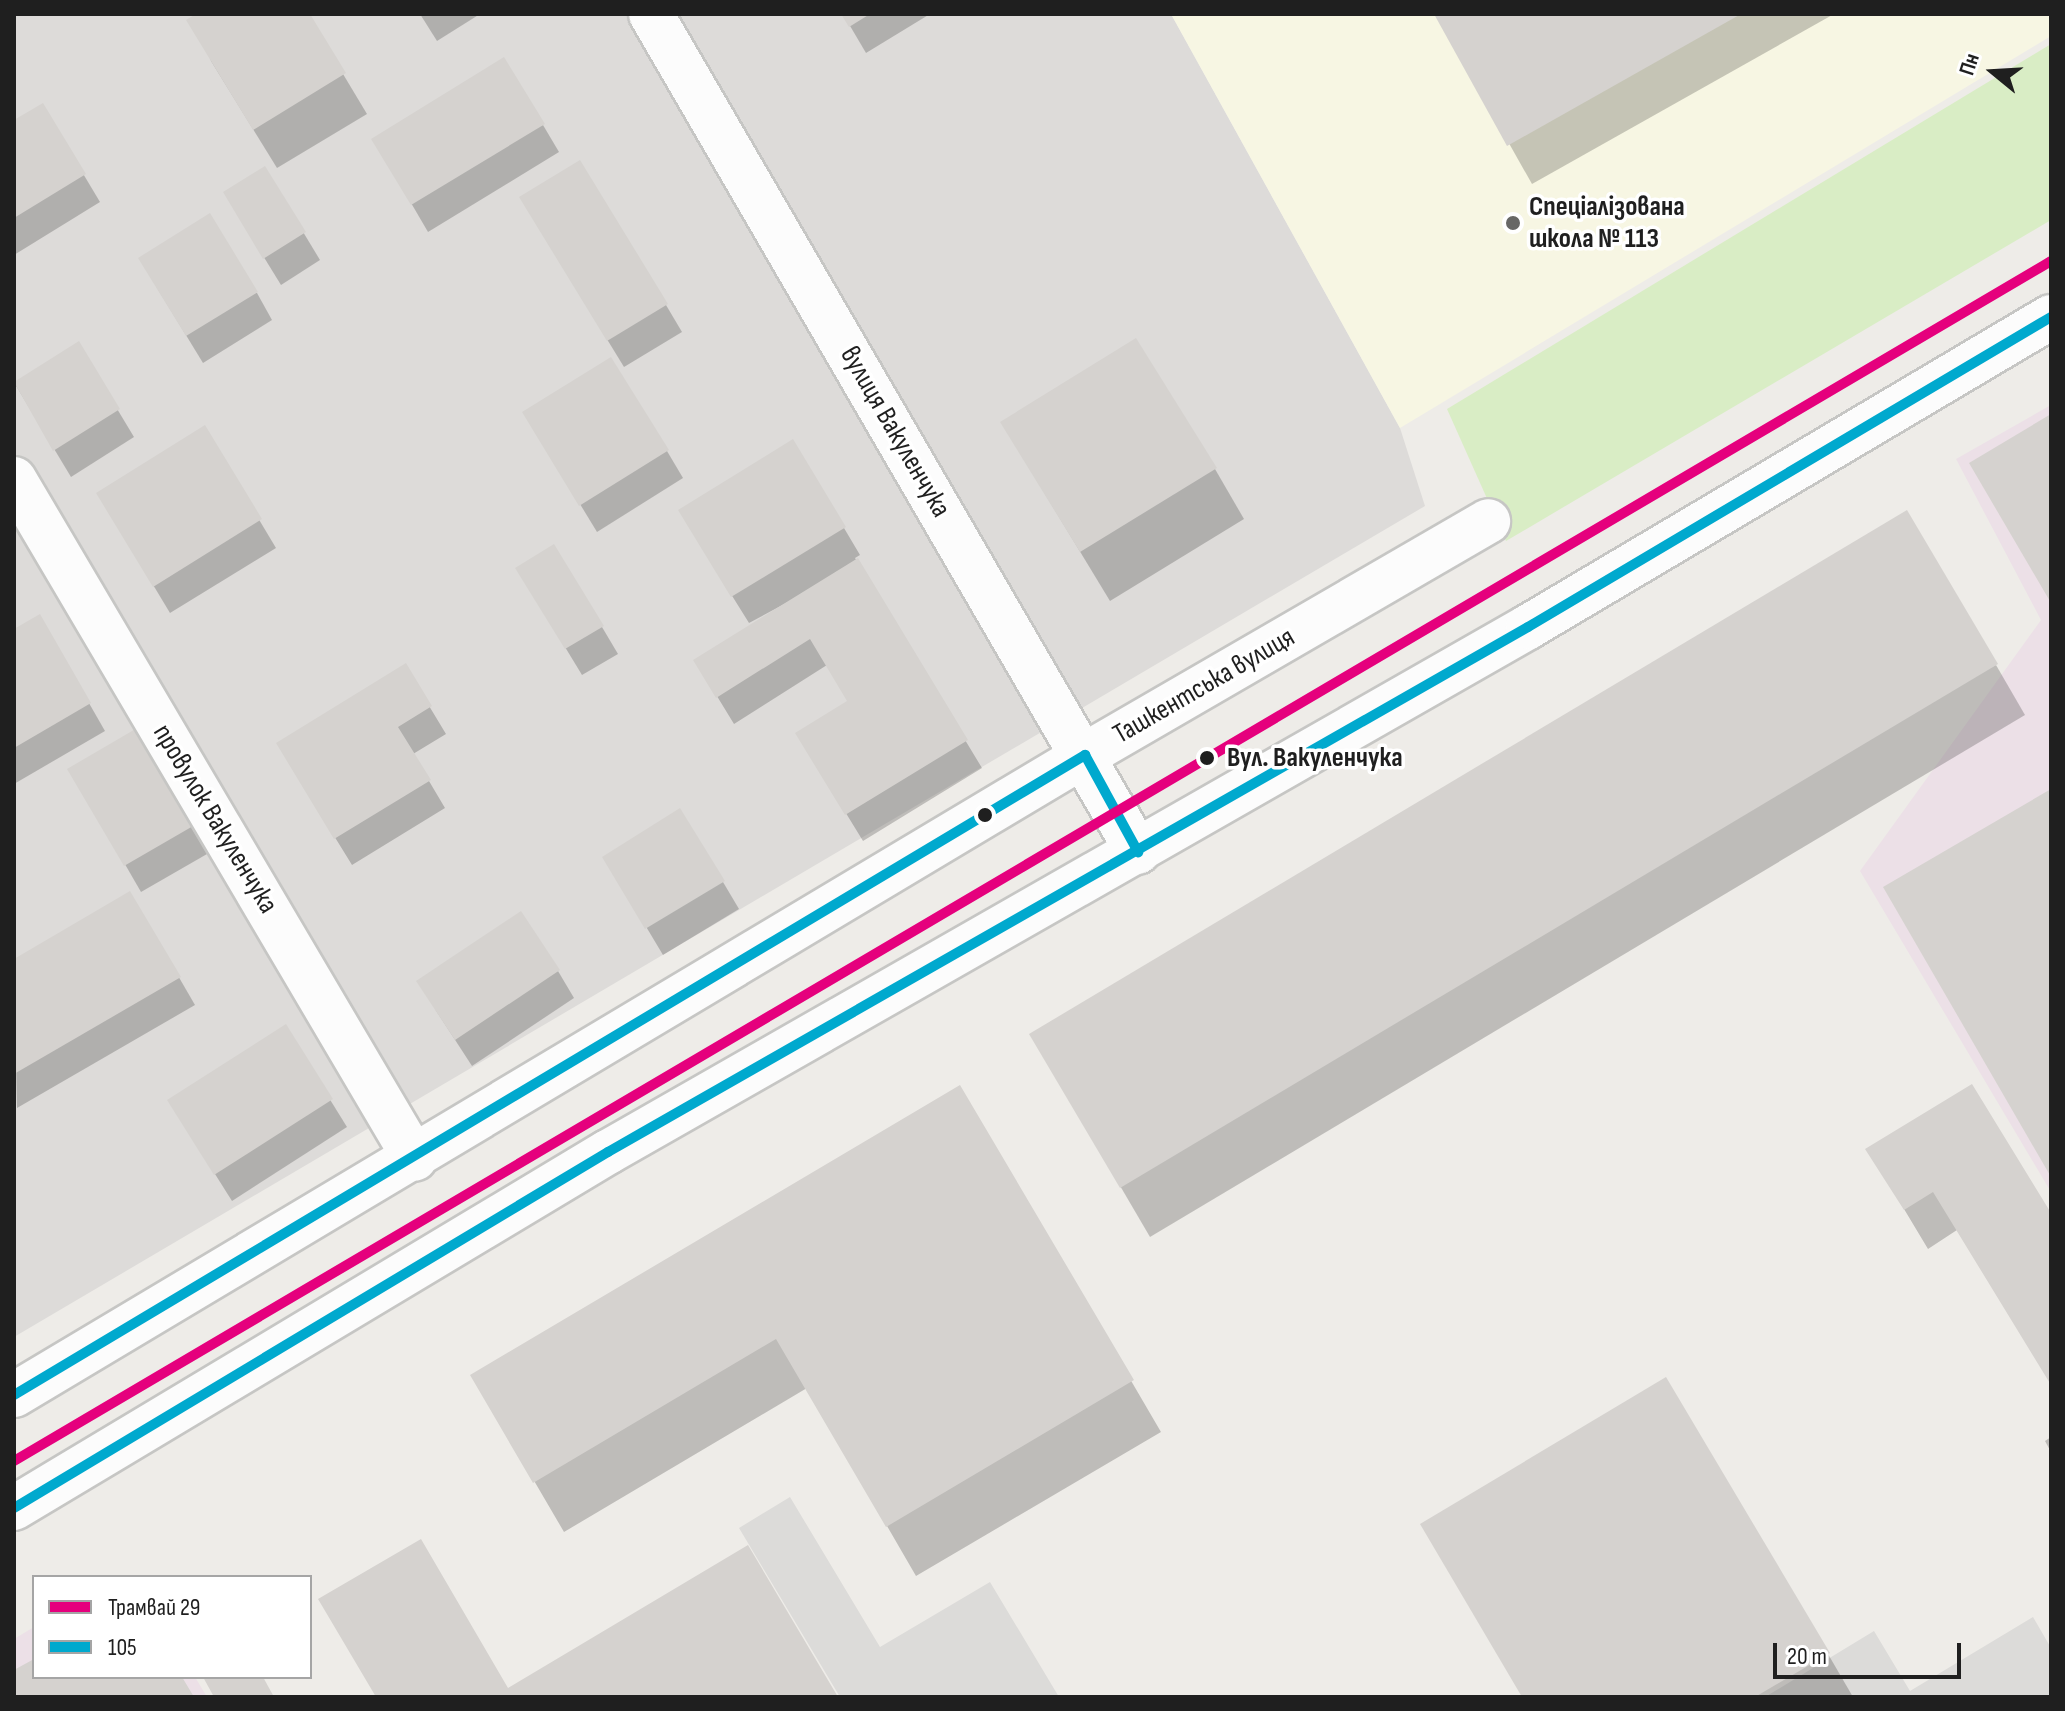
<!DOCTYPE html>
<meta charset="utf-8">
<style>
body{margin:0}
#map{position:relative;width:2065px;height:1711px;overflow:hidden;background:#eeece8;font-family:"Sofia Sans Condensed",sans-serif}
div>[style]{position:absolute}
.residential>*{inset:0;background:#dddbd9}
.industrial>*{inset:0;background:#ece0e7}
.education>*{inset:0;background:#f7f6e3}
.religious>*{inset:0;background:#dcdbd9}
.grass>*{inset:0;background:#d9edc5}
.shadow>*{inset:0;background:#0003}
.building>*{inset:0;background:#d5d2cf}
.roads{filter:drop-shadow(2px 0 #c6c6c4) drop-shadow(-2px 0 #c6c6c4) drop-shadow(0 2px #c6c6c4) drop-shadow(0 -2px #c6c6c4)}
.minor>*{height:44px;margin:-22px;padding:0 22px;transform-origin:22px;border-radius:22px;background:#fcfcfc}
.bus-1>*{height:10px;margin:-5px;padding:0 5px;transform-origin:5px;border-radius:5px;background:#00a9ce}
.tram-1>*{height:10px;margin:-5px;padding:0 5px;transform-origin:5px;border-radius:5px;background:#e5007d}
.dots>*{width:22px;height:22px;translate:-50% -50%;box-sizing:border-box;border:4px solid #fff;border-radius:50%}
span{translate:-50% -50%;white-space:nowrap;text-align:center;line-height:1.15;-webkit-text-stroke:7px #fff;paint-order:stroke}
.poi-label{font-size:28px;color:#1f1f1f;font-weight:700}
.left{translate:0 -50%;text-align:left}
.street-label{font-size:28px;color:#1f1f1f}
.stop-label{font-size:28px;color:#1f1f1f;font-weight:700}
.frame{position:absolute;inset:0;border:16px solid #1f1f1f;pointer-events:none}
.legend{position:absolute;left:32px;top:1575px;width:280px;height:104px;box-sizing:border-box;background:#fff;border:2px solid #a5a5a5;margin:0;padding:10px 14px;list-style:none;font-size:24px;color:#1f1f1f}
.legend li{display:flex;align-items:center;gap:16px;height:40px}
.legend b{width:40px;border:2px solid #a5a5a5}
.north{position:absolute;left:1953px;top:32px;width:80px;height:80px;-webkit-text-stroke:6px #fff;paint-order:stroke;rotate:288deg;font-size:22px;font-weight:700;line-height:32px;text-align:center;color:#1f1f1f}
.north::after{content:'';display:block;margin:auto;width:28px;height:36px;background:#1f1f1f;clip-path:polygon(50% 0,100% 100%,50% 72%,0 100%)}
.scale{position:absolute;left:1773px;top:1643px;width:188px;height:36px;box-sizing:border-box;border:4px solid #1f1f1f;border-top:0;padding-left:10px;font-size:24px;line-height:28px;white-space:nowrap;color:#1f1f1f;-webkit-text-stroke:6px #fff;paint-order:stroke}
</style>
<div id="map">
<div class="residential">
<div style="clip-path:polygon(14px 14px,1171px 14px,1400px 428px,1425px 506px,14px 1337px)"></div>
</div>
<div class="industrial">
<div style="clip-path:polygon(2051px 405px,2051px 1192px,1860px 871px,2041px 620px,1956px 459px)"></div>
<div style="clip-path:polygon(34px 1627px,34px 1677px,195px 1677px,207px 1697px,14px 1697px,14px 1639px)"></div>
</div>
<div class="education">
<div style="clip-path:polygon(1171px 14px,2051px 14px,2051px 36px,1400px 428px)"></div>
</div>
<div class="religious">
<div style="clip-path:polygon(790px 1497px,880px 1647px,990px 1582px,1059px 1697px,840px 1697px,739px 1528px)"></div>
<div style="clip-path:polygon(2033px 1617px,2051px 1648px,2051px 1697px,1765px 1697px,1874px 1631px,1910px 1691px)"></div>
</div>
<div class="grass">
<div style="clip-path:polygon(2051px 44px,2051px 220px,1506px 541px,1447px 409px)"></div>
</div>
<div class="shadow">
<div style="clip-path:polygon(199px 14px,307px 14px,367px 114px,277px 168px,211px 61px)"></div>
<div style="clip-path:polygon(420px 14px,480px 14px,437px 41px)"></div>
<div style="clip-path:polygon(843px 14px,930px 14px,866px 53px)"></div>
<div style="clip-path:polygon(1436px 14px,1834px 14px,1532px 184px)"></div>
<div style="clip-path:polygon(42px 105px,100px 202px,14px 255px,14px 123px)"></div>
<div style="clip-path:polygon(543px 125px,559px 152px,428px 232px,390px 167px)"></div>
<div style="clip-path:polygon(265px 169px,320px 260px,281px 285px,241px 220px)"></div>
<div style="clip-path:polygon(537px 225px,666px 305px,682px 332px,624px 367px)"></div>
<div style="clip-path:polygon(156px 286px,257px 293px,272px 320px,203px 363px)"></div>
<div style="clip-path:polygon(78px 344px,134px 437px,71px 477px,15px 384px)"></div>
<div style="clip-path:polygon(1002px 423px,1215px 469px,1244px 519px,1110px 601px)"></div>
<div style="clip-path:polygon(204px 428px,276px 548px,170px 613px,114px 520px)"></div>
<div style="clip-path:polygon(541px 440px,667px 451px,683px 478px,597px 532px)"></div>
<div style="clip-path:polygon(844px 528px,860px 555px,855px 558px,982px 768px,863px 841px,814px 761px,850px 702px,827px 665px,734px 724px,712px 688px,814px 588px,749px 623px,696px 538px)"></div>
<div style="clip-path:polygon(534px 596px,602px 627px,618px 654px,582px 675px)"></div>
<div style="clip-path:polygon(39px 616px,105px 731px,14px 784px,14px 631px)"></div>
<div style="clip-path:polygon(1996px 665px,2025px 715px,1150px 1237px,1061px 1085px)"></div>
<div style="clip-path:polygon(405px 666px,446px 734px,413px 754px,445px 808px,352px 865px,294px 771px)"></div>
<div style="clip-path:polygon(143px 727px,214px 850px,141px 892px,70px 769px)"></div>
<div style="clip-path:polygon(605px 858px,723px 882px,739px 909px,663px 955px)"></div>
<div style="clip-path:polygon(130px 893px,195px 1005px,17px 1108px,14px 961px)"></div>
<div style="clip-path:polygon(558px 971px,574px 998px,472px 1066px,435px 1009px)"></div>
<div style="clip-path:polygon(285px 1027px,347px 1127px,232px 1201px,186px 1128px)"></div>
<div style="clip-path:polygon(960px 1088px,1161px 1432px,916px 1576px,807px 1388px,564px 1532px,502px 1426px)"></div>
<div style="clip-path:polygon(1868px 1149px,2051px 1217px,2051px 1383px,1957px 1230px,1928px 1249px)"></div>
<div style="clip-path:polygon(2051px 1437px,2051px 1452px,2045px 1441px)"></div>
<div style="clip-path:polygon(1828px 1654px,1853px 1697px,1524px 1697px)"></div>
</div>
<div class="building">
<div style="clip-path:polygon(196px 14px,310px 14px,346px 73px,253px 130px,186px 20px)"></div>
<div style="clip-path:polygon(841px 14px,870px 14px,849px 27px)"></div>
<div style="clip-path:polygon(1434px 14px,1741px 14px,1507px 146px)"></div>
<div style="clip-path:polygon(504px 57px,545px 124px,411px 205px,371px 139px)"></div>
<div style="clip-path:polygon(43px 103px,86px 174px,14px 218px,14px 120px)"></div>
<div style="clip-path:polygon(580px 160px,668px 304px,607px 341px,519px 197px)"></div>
<div style="clip-path:polygon(265px 166px,306px 232px,263px 259px,223px 192px)"></div>
<div style="clip-path:polygon(210px 213px,258px 292px,186px 336px,138px 258px)"></div>
<div style="clip-path:polygon(1136px 338px,1217px 468px,1080px 552px,1000px 422px)"></div>
<div style="clip-path:polygon(79px 341px,120px 409px,53px 451px,14px 382px)"></div>
<div style="clip-path:polygon(611px 357px,669px 450px,579px 506px,522px 412px)"></div>
<div style="clip-path:polygon(2051px 414px,2051px 603px,1969px 463px)"></div>
<div style="clip-path:polygon(205px 425px,262px 519px,153px 587px,96px 493px)"></div>
<div style="clip-path:polygon(793px 439px,846px 527px,731px 597px,678px 510px)"></div>
<div style="clip-path:polygon(1907px 510px,1998px 664px,1120px 1188px,1029px 1034px)"></div>
<div style="clip-path:polygon(554px 544px,604px 626px,565px 649px,515px 568px)"></div>
<div style="clip-path:polygon(858px 558px,968px 740px,845px 815px,795px 733px,847px 701px,810px 639px,716px 698px,693px 660px)"></div>
<div style="clip-path:polygon(40px 614px,91px 703px,14px 748px,14px 629px)"></div>
<div style="clip-path:polygon(406px 663px,432px 706px,398px 727px,431px 780px,334px 839px,276px 743px)"></div>
<div style="clip-path:polygon(144px 724px,200px 822px,124px 866px,67px 769px)"></div>
<div style="clip-path:polygon(2051px 789px,2051px 1177px,1883px 887px)"></div>
<div style="clip-path:polygon(680px 808px,725px 881px,645px 929px,602px 857px)"></div>
<div style="clip-path:polygon(130px 891px,181px 977px,14px 1074px,14px 959px)"></div>
<div style="clip-path:polygon(521px 911px,560px 970px,455px 1040px,416px 981px)"></div>
<div style="clip-path:polygon(286px 1024px,333px 1099px,214px 1175px,167px 1100px)"></div>
<div style="clip-path:polygon(1972px 1084px,2051px 1213px,2051px 1385px,1933px 1192px,1904px 1210px,1865px 1149px)"></div>
<div style="clip-path:polygon(960px 1085px,1134px 1380px,886px 1527px,776px 1339px,533px 1483px,470px 1375px)"></div>
<div style="clip-path:polygon(1666px 1377px,1830px 1653px,1755px 1697px,1522px 1697px,1420px 1524px)"></div>
<div style="clip-path:polygon(421px 1539px,508px 1688px,748px 1545px,838px 1697px,376px 1697px,318px 1599px)"></div>
<div style="clip-path:polygon(34px 1659px,34px 1677px,182px 1677px,194px 1697px,14px 1697px,14px 1670px)"></div>
<div style="clip-path:polygon(203px 1677px,263px 1677px,274px 1697px,214px 1697px)"></div>
</div>
<div class="roads">
<div class="minor">
<div style="left:651px;top:14px;width:969px;rotate:59.84deg"></div>
<div style="left:14px;top:479px;width:789px;rotate:59.47deg"></div>
<div style="left:14px;top:1395px;width:1248px;rotate:-30.86deg"></div>
<div style="left:1085px;top:755px;width:466px;rotate:-30.1deg"></div>
<div style="left:14px;top:1508px;width:693px;rotate:-30.94deg"></div>
<div style="left:608px;top:1152px;width:1059px;rotate:-29.71deg"></div>
<div style="left:1528px;top:627px;width:608px;rotate:-30.66deg"></div>
</div>
</div>
<div class="bus-1">
<div style="left:14px;top:1395px;width:1248px;rotate:-30.86deg"></div>
<div style="left:1085px;top:755px;width:111px;rotate:61.3deg"></div>
<div style="left:14px;top:1508px;width:693px;rotate:-30.94deg"></div>
<div style="left:608px;top:1152px;width:1059px;rotate:-29.71deg"></div>
<div style="left:1528px;top:627px;width:608px;rotate:-30.66deg"></div>
</div>
<div class="tram-1">
<div style="left:14px;top:1461px;width:2364px;rotate:-30.5deg"></div>
</div>
<div class="dots">
<div style="left:1513px;top:223px;background:#676765"></div>
<div style="left:1207px;top:758px;background:#1f1f1f"></div>
<div style="left:985px;top:815px;background:#1f1f1f"></div>
</div>
<div class="poi-label">
<span class="left" style="left:1529px;top:223px">Спеціалізована<br>школа № 113</span>
</div>
<div class="street-label">
<span style="left:895px;top:432px;rotate:60deg">вулиця Вакуленчука</span>
<span style="left:1204px;top:686px;rotate:-30deg">Ташкентська вулиця</span>
<span style="left:215px;top:819px;rotate:59deg">провулок Вакуленчука</span>
</div>
<div class="stop-label">
<span class="left" style="left:1227px;top:758px">Вул. Вакуленчука</span>
</div>
<div class="frame"></div>
<ul class="legend">
<li><b style="height:10px;background:#e5007d"></b>Трамвай 29</li>
<li><b style="height:10px;background:#00a9ce"></b>105</li>
</ul>
<div class="north">Пн</div>
<div class="scale">20 m</div>
</div>
